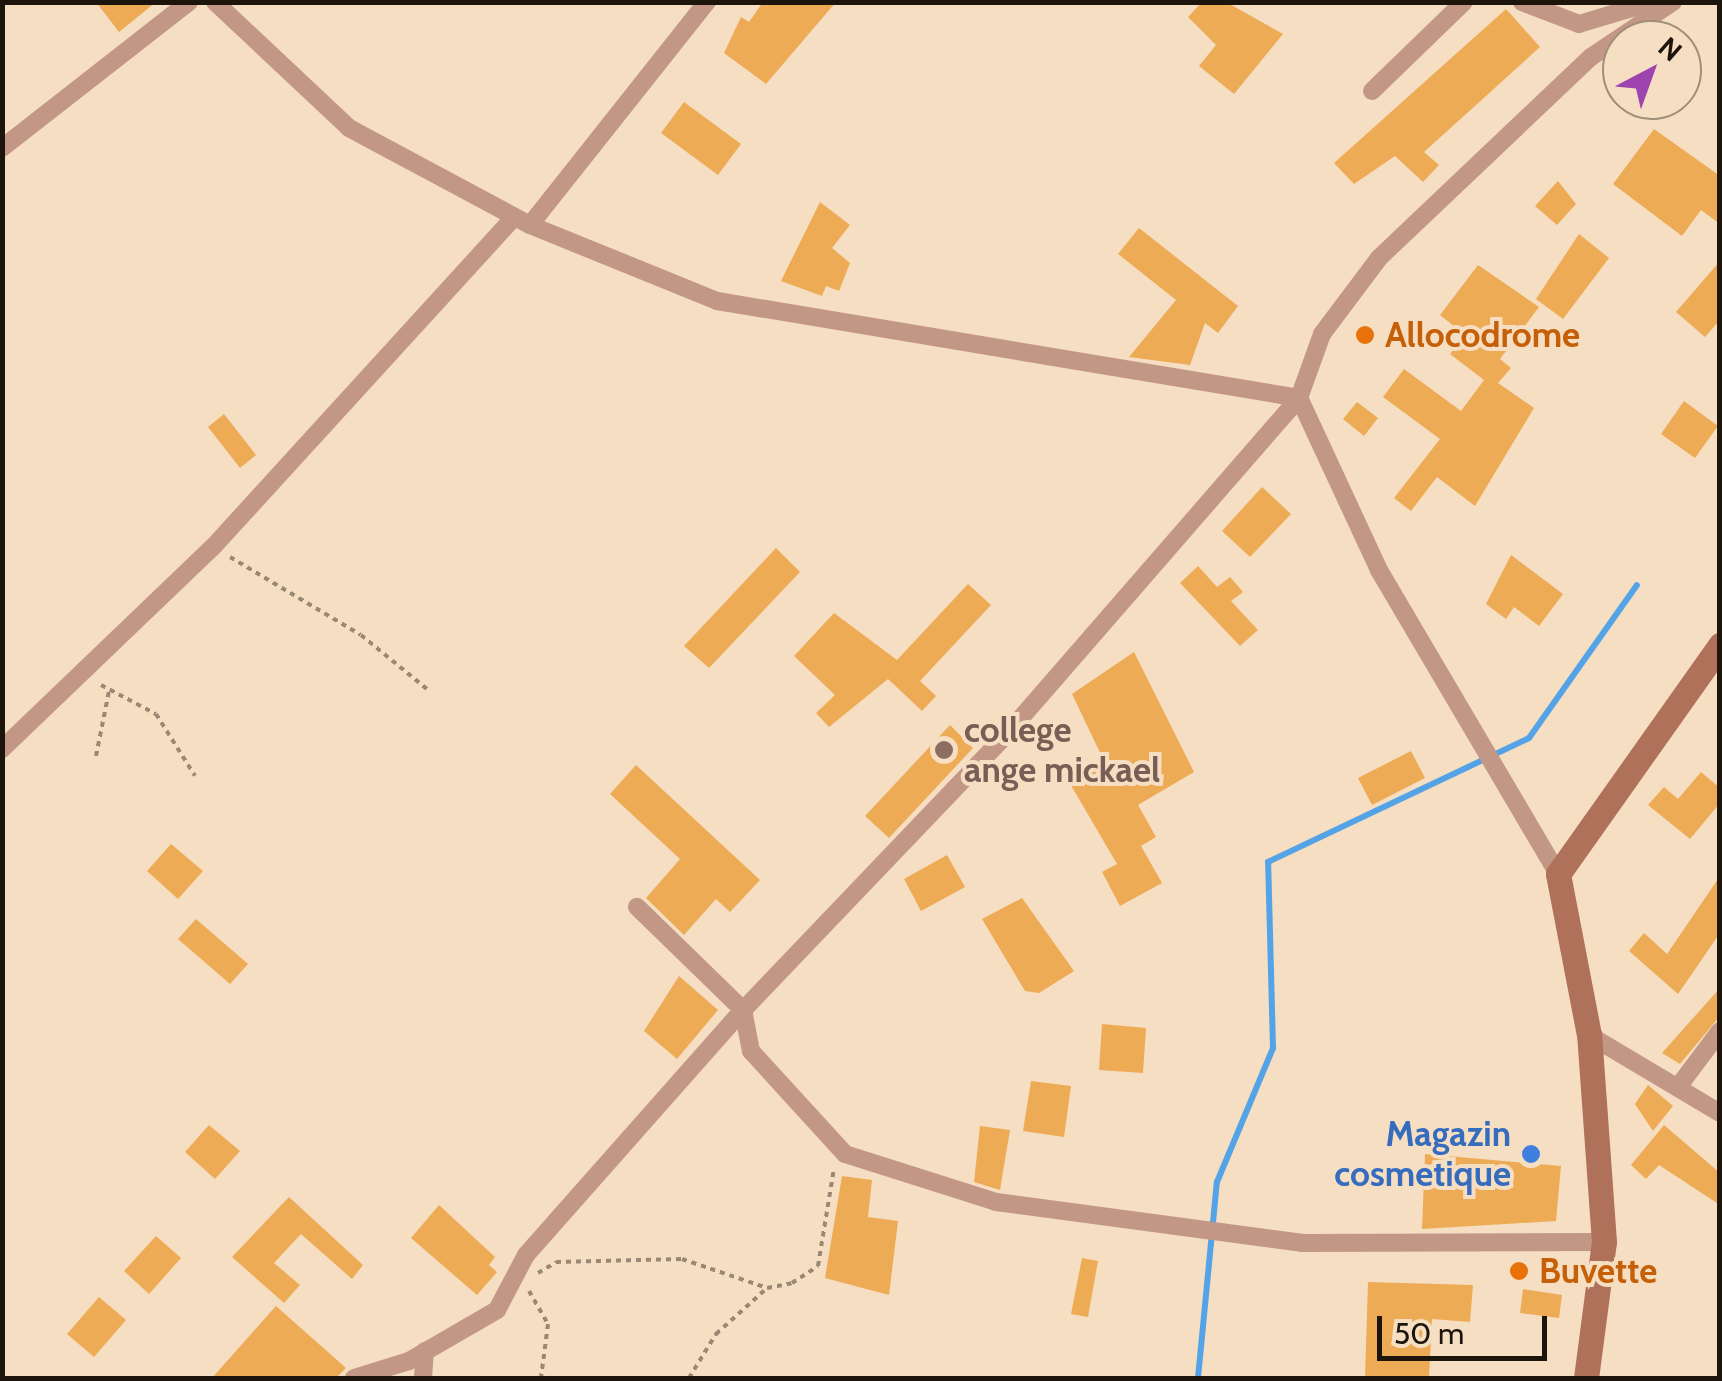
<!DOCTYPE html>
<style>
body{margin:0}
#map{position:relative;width:1722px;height:1381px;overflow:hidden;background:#f6dec2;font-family:Cabin,sans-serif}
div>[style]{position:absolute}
.stream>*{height:6px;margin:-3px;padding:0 3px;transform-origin:3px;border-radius:3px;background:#54a3e7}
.building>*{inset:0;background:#edab56}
.path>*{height:4px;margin-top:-2px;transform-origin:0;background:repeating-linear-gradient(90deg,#998874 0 5px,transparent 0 10px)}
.minor>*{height:18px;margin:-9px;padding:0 9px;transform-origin:9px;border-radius:9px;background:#c29786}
.secondary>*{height:25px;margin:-12.5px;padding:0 12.5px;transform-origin:12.5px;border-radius:12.5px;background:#af7159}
.dots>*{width:28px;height:28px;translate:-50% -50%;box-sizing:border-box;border:5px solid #f6dec2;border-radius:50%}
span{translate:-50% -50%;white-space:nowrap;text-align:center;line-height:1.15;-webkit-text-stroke:8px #f6dec2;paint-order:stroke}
.food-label{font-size:35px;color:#c56008;font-weight:700}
.left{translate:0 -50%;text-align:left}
.education-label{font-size:35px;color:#785e54;font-weight:700}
.shop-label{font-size:35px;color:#366cbe;font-weight:700}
.right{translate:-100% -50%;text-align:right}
.frame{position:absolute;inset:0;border:5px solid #1d150b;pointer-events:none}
.north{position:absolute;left:1602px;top:20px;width:100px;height:100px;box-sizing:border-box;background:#f6dec2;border:2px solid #9f8e79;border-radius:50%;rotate:41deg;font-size:28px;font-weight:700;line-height:40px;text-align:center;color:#1d150b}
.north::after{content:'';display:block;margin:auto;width:35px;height:45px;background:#9e44af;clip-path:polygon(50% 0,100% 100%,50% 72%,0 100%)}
.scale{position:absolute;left:1377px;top:1316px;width:170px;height:45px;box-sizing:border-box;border:5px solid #1d150b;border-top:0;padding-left:12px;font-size:30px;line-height:35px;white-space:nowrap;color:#1d150b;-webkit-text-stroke:8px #f6dec2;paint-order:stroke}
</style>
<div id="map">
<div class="stream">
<div style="left:1198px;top:1378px;width:197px;rotate:-84.5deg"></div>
<div style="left:1217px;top:1182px;width:145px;rotate:-67.3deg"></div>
<div style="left:1273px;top:1048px;width:186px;rotate:-91.5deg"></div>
<div style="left:1268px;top:862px;width:289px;rotate:-25.4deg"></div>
<div style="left:1529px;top:738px;width:187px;rotate:-54.8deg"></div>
</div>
<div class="building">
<div style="clip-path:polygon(96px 2px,156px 2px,119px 32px)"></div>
<div style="clip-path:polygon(763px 2px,836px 2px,766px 84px,724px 53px,741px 17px,749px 22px)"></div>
<div style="clip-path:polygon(1202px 2px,1226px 2px,1283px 34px,1234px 94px,1199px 66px,1216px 45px,1188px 17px)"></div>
<div style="clip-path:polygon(1506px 9px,1540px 47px,1424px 152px,1439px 165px,1423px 182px,1395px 156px,1354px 184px,1334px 163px)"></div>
<div style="clip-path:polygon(684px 102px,741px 144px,718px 175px,661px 133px)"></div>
<div style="clip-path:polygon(1654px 129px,1720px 176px,1720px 224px,1701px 210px,1682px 236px,1613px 184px)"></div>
<div style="clip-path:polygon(1558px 181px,1576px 204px,1557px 225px,1535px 206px)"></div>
<div style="clip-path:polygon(820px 202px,850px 225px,832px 248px,850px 263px,839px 291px,826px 286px,822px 296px,781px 281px)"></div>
<div style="clip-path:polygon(1139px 228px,1238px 306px,1218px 333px,1205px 323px,1190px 365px,1129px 357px,1176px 300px,1118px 254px)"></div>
<div style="clip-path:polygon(1579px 234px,1609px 258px,1563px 319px,1536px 299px)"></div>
<div style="clip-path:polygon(1720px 261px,1720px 320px,1705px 337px,1676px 312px)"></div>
<div style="clip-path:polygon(1478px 265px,1539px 307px,1500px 359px,1511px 368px,1498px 383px,1534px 408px,1475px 506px,1437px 477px,1411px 511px,1394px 498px,1440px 439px,1383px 397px,1404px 369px,1461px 411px,1484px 380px,1450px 354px,1465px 335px,1440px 315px)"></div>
<div style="clip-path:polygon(1684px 401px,1718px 426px,1695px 458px,1661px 434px)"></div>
<div style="clip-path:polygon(1357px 402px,1378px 418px,1364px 436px,1343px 419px)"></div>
<div style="clip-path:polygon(224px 414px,256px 455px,240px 468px,208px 427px)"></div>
<div style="clip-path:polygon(1262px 487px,1291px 514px,1250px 557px,1222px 531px)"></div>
<div style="clip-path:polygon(776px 548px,800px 572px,709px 668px,684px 646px)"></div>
<div style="clip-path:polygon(1511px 555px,1563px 594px,1539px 626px,1514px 607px,1506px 619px,1486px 604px)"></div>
<div style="clip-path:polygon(1198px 566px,1217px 587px,1230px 577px,1243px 592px,1231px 601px,1258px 630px,1240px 646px,1180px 583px)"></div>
<div style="clip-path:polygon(968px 584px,991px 605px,920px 681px,936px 696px,922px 711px,888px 679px,829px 727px,816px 713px,835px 695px,794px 656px,834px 613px,897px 660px)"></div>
<div style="clip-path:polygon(1134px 652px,1194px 772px,1138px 805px,1156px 837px,1141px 846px,1162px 883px,1120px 906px,1102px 872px,1117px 864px,1069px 782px,1104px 761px,1072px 694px)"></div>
<div style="clip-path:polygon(950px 725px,973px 748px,889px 838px,865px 816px)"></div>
<div style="clip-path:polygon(1411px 751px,1425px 778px,1372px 805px,1358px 778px)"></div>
<div style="clip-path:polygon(636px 765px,760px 880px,730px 912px,716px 899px,684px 935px,646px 898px,680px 859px,610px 794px)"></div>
<div style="clip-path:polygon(1701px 772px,1720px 788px,1720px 803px,1690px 839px,1648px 805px,1664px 787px,1678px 799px)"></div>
<div style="clip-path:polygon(171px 844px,203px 871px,178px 899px,147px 871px)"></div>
<div style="clip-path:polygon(947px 855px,965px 887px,921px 911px,904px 879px)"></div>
<div style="clip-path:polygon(1720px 876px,1720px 933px,1678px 994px,1629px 951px,1644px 933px,1667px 954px)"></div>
<div style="clip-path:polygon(1022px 898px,1074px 971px,1039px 993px,1025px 991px,982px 919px)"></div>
<div style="clip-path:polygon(196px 919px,248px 964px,230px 984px,178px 939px)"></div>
<div style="clip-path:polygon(679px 976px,718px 1010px,677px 1059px,644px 1031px)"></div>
<div style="clip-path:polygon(1720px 988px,1720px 1016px,1680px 1064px,1662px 1053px)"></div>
<div style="clip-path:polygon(1102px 1024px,1146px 1028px,1143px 1073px,1099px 1070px)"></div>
<div style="clip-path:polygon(1031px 1081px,1071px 1086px,1064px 1137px,1023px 1131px)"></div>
<div style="clip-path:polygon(1648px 1085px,1673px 1106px,1653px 1131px,1635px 1104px)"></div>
<div style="clip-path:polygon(209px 1125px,240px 1151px,215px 1179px,185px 1152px)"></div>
<div style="clip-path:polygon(1664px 1125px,1720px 1173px,1720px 1205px,1659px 1165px,1646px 1179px,1631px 1165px)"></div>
<div style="clip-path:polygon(980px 1126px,1010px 1130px,1000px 1190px,974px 1182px)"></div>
<div style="clip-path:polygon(1425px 1154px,1561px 1166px,1556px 1221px,1422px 1229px)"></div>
<div style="clip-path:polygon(842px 1176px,872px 1180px,868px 1217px,898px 1221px,889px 1295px,825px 1278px)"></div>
<div style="clip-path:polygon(289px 1197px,363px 1265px,352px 1279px,301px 1234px,274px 1263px,300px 1285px,284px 1303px,232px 1257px)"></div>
<div style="clip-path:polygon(439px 1205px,495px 1257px,489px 1265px,497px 1272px,477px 1295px,411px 1238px)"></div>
<div style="clip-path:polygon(156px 1236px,181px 1258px,149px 1294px,124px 1271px)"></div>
<div style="clip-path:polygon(1082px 1258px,1098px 1261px,1088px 1317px,1071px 1314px)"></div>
<div style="clip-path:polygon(1368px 1282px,1473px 1285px,1470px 1322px,1432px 1319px,1429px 1378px,1365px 1378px)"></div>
<div style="clip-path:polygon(1523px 1289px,1562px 1295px,1559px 1318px,1520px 1313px)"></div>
<div style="clip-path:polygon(99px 1297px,126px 1320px,94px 1357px,67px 1334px)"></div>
<div style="clip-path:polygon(276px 1306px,346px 1368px,336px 1378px,212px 1378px)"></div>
</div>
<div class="path">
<div style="left:230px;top:557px;width:152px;rotate:30.8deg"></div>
<div style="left:361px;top:635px;width:85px;rotate:39.3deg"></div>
<div style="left:101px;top:685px;width:62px;rotate:27.8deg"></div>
<div style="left:156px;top:714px;width:73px;rotate:57.8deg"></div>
<div style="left:96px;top:756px;width:66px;rotate:-78.7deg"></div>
<div style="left:538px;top:1273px;width:21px;rotate:-31deg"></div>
<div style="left:556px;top:1262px;width:126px;rotate:-1.4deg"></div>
<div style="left:682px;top:1259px;width:90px;rotate:18.8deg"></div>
<div style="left:767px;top:1288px;width:25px;rotate:-11deg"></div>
<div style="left:792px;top:1283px;width:31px;rotate:-33deg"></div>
<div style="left:818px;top:1266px;width:99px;rotate:-80.7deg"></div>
<div style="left:529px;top:1291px;width:38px;rotate:60deg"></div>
<div style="left:548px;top:1324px;width:54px;rotate:97.4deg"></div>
<div style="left:689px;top:1378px;width:52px;rotate:-58.5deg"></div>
<div style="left:716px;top:1334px;width:69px;rotate:-42deg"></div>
</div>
<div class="minor">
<div style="left:215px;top:2px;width:184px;rotate:43.2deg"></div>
<div style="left:349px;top:128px;width:205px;rotate:28.2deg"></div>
<div style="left:530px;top:225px;width:202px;rotate:22.1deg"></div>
<div style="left:717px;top:301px;width:590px;rotate:9.46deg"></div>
<div style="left:1522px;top:2px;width:61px;rotate:21.1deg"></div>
<div style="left:1579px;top:24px;width:76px;rotate:-16.8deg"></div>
<div style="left:1372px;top:91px;width:128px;rotate:-44.1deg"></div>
<div style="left:2px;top:148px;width:237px;rotate:-38deg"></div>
<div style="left:530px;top:225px;width:285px;rotate:-51.6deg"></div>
<div style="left:1299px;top:398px;width:447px;rotate:131deg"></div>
<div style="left:1006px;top:735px;width:381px;rotate:133.7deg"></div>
<div style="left:743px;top:1010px;width:42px;rotate:79deg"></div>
<div style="left:751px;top:1051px;width:139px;rotate:47.6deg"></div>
<div style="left:845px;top:1154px;width:158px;rotate:17.6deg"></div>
<div style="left:996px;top:1202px;width:310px;rotate:7.6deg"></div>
<div style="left:1303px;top:1243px;width:301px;rotate:-0.2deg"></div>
<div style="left:2px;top:749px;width:292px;rotate:-43.8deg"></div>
<div style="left:213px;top:547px;width:447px;rotate:-47.6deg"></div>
<div style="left:1558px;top:874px;width:353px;rotate:-120.5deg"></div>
<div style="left:1379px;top:570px;width:190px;rotate:-114.9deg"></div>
<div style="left:1299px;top:398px;width:68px;rotate:-70.2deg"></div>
<div style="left:1322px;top:334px;width:95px;rotate:-53.1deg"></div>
<div style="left:1379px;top:258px;width:292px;rotate:-43.5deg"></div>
<div style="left:1591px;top:57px;width:99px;rotate:-33.9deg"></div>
<div style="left:1589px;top:1035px;width:152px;rotate:30.8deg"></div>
<div style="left:1681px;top:1083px;width:65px;rotate:-53.1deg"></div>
<div style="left:354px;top:1378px;width:58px;rotate:-17.2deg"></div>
<div style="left:409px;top:1361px;width:102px;rotate:-30.1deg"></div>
<div style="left:497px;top:1310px;width:62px;rotate:-62.2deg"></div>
<div style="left:526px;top:1255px;width:327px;rotate:-48.5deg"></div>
<div style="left:743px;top:1010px;width:148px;rotate:-135.8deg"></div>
<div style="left:423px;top:1378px;width:27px;rotate:-86deg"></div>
</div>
<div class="secondary">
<div style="left:1586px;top:1378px;width:137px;rotate:-82.5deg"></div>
<div style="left:1604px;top:1242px;width:208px;rotate:-94.1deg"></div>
<div style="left:1589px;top:1035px;width:164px;rotate:-100.9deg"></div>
<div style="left:1558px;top:874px;width:281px;rotate:-54.7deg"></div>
</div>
<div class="dots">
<div style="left:1365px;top:335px;background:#e8710a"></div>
<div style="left:944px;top:750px;background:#8d6e63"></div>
<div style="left:1531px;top:1154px;background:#3f7fe0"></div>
<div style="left:1519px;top:1271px;background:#e8710a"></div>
</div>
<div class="food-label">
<span class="left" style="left:1385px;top:335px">Allocodrome</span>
<span class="left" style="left:1539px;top:1271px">Buvette</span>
</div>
<div class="education-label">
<span class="left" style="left:964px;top:750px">college<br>ange mickael</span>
</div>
<div class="shop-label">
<span class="right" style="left:1511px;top:1154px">Magazin<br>cosmetique</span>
</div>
<div class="frame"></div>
<div class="north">N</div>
<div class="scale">50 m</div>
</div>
